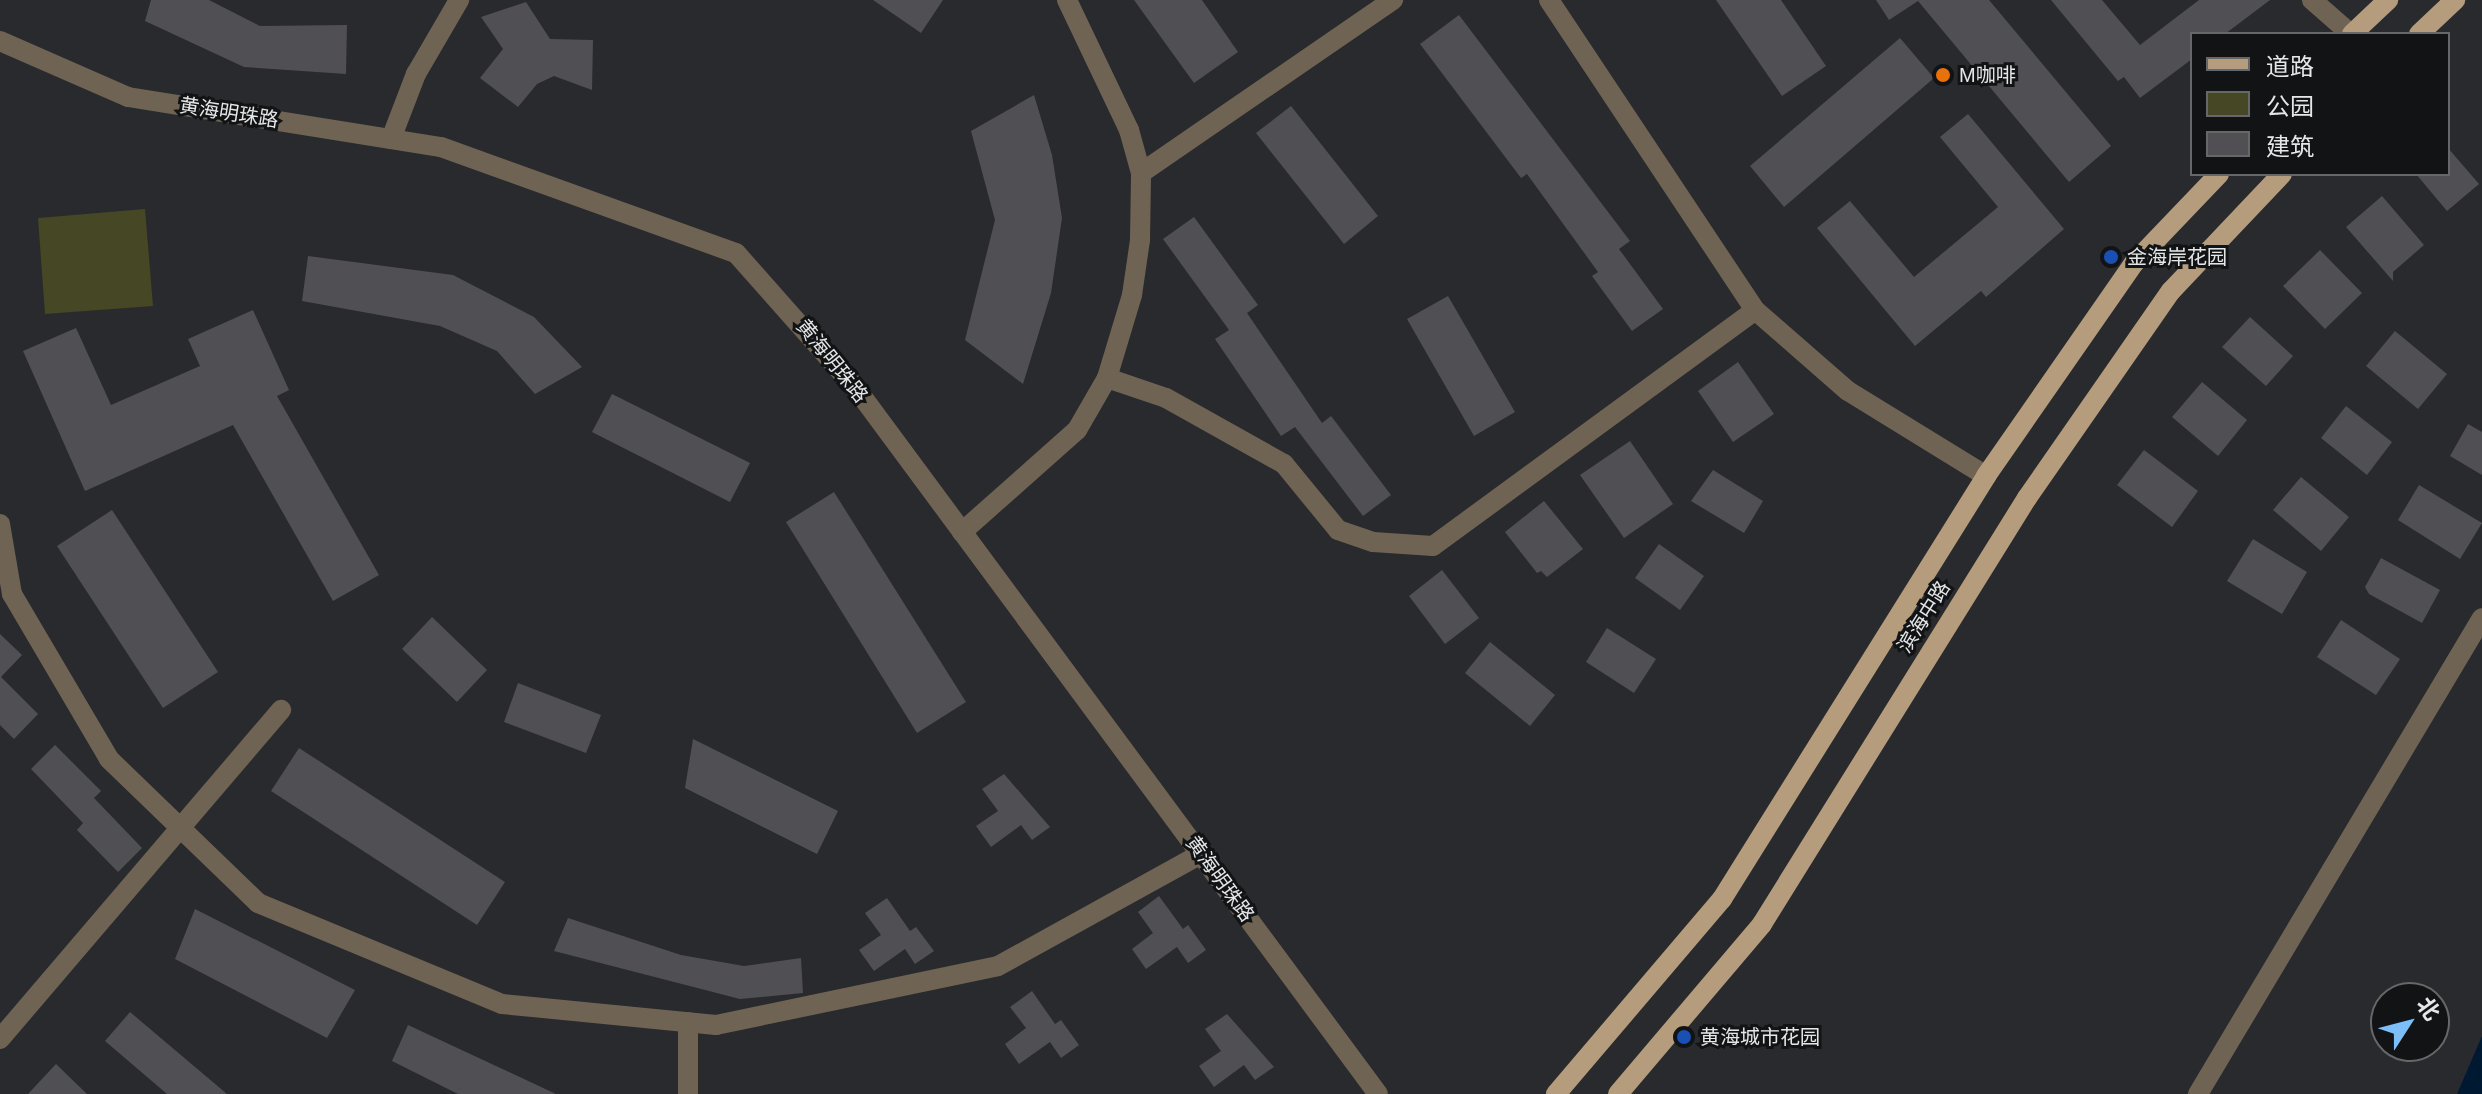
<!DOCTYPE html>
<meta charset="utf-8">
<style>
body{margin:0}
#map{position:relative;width:2482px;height:1094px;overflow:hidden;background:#292a2d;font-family:Arial,"Noto Sans SC",sans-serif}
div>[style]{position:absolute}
.green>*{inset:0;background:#454725}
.water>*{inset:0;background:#001933}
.building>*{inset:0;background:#505054}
.minor>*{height:20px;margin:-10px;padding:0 10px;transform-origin:10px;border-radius:10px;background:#6f6354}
.major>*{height:20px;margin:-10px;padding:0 10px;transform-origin:10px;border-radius:10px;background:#b59c7c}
.dots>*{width:22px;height:22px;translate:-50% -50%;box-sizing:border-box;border:4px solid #121314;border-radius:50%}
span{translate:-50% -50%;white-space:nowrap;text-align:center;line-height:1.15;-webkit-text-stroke:6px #121314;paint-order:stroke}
.poi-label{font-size:20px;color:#e5e6e8}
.left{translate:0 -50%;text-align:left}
.street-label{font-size:20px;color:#e5e6e8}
.legend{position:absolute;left:2190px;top:32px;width:260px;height:144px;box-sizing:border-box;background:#121314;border:2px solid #666769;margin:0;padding:10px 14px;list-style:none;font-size:24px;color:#e5e6e8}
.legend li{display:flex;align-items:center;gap:16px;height:40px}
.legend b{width:40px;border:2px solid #666769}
.north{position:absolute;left:2370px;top:982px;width:80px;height:80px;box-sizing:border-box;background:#121314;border:2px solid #666769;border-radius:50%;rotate:54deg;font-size:22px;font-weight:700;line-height:32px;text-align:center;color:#e5e6e8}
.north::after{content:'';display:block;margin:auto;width:28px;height:36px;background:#7bbef9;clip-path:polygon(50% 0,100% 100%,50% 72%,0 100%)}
</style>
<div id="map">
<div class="green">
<div style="clip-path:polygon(145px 209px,153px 306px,45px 314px,38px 218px)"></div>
</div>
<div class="water">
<div style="clip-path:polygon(2482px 1036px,2482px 1094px,2457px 1094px)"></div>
</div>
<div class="building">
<div style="clip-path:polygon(151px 0,209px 0,260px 26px,347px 25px,346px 74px,244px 67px,145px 21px)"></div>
<div style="clip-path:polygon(873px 0,943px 0,921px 33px)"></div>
<div style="clip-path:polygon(1134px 0,1202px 0,1238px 52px,1194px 83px)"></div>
<div style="clip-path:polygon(1716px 0,1781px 0,1826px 66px,1782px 96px)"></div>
<div style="clip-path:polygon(1876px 0,1989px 0,2111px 146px,2069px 182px,1918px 1px,1889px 20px)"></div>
<div style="clip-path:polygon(2051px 0,2102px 0,2140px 45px,2199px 0,2270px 0,2225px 34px,2192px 34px,2192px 59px,2140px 98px,2124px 77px,2118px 81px)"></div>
<div style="clip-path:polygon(526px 2px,550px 39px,593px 40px,592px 90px,554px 76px,537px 84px,518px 107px,480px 78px,503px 49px,481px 17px)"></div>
<div style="clip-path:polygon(1459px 15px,1630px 241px,1619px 249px,1663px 309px,1632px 331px,1592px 276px,1598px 272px,1527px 174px,1521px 178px,1420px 44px)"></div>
<div style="clip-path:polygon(1900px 38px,1934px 78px,1784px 207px,1750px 166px)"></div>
<div style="clip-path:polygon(1034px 95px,1052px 155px,1062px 218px,1051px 293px,1023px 384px,965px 340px,995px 220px,971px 131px)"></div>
<div style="clip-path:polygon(1291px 106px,1378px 216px,1344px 244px,1256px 133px)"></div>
<div style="clip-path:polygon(1968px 114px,2064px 229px,1986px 297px,1981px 291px,1915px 346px,1817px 228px,1850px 201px,1914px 277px,1998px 207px,1940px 137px)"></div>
<div style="clip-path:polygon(2448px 148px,2479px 184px,2447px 211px,2416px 174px,2448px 174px)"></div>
<div style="clip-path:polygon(2382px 196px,2424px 245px,2393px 272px,2393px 281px,2346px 227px)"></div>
<div style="clip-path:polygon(1194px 217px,1258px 305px,1247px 313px,1322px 423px,1331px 416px,1391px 495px,1363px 516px,1295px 427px,1281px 436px,1215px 339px,1229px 330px,1163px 239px)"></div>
<div style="clip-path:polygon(2320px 250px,2362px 293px,2325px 329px,2283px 286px)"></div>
<div style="clip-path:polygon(308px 256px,453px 275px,534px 317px,582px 367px,535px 394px,497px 351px,440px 326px,302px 301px)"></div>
<div style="clip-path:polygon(1448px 296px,1515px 412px,1474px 436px,1407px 319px)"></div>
<div style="clip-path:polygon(253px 310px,289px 390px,277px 396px,379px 575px,333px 601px,233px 425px,85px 491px,23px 351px,76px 328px,111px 405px,200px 366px,188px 339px)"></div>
<div style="clip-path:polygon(2250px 317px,2293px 356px,2266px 386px,2222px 347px)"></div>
<div style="clip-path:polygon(2395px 331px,2447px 374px,2418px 409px,2366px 366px)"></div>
<div style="clip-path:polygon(1738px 362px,1774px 414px,1733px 442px,1698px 391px)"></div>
<div style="clip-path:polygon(2202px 382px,2247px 420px,2218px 456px,2172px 417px)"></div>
<div style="clip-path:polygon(612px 394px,750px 463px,730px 502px,592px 432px)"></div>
<div style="clip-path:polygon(2346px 406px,2392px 442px,2367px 475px,2321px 438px)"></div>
<div style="clip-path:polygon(2468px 424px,2482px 432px,2482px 475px,2450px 456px)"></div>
<div style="clip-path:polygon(1630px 441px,1673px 504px,1624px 538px,1580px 475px)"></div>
<div style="clip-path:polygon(2144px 450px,2198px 491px,2172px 527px,2117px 485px)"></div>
<div style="clip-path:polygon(1713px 470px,1763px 501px,1744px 533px,1691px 501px)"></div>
<div style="clip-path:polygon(2301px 477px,2349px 517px,2321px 551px,2273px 510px)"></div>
<div style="clip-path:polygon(2419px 485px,2482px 523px,2460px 559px,2398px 520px)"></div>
<div style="clip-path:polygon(834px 492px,966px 702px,917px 733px,786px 522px)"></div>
<div style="clip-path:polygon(1544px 501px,1583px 549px,1547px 577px,1541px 571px,1537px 573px,1505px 532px)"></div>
<div style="clip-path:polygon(112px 510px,218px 672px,163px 708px,57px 546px)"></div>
<div style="clip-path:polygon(2253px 539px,2307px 572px,2282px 614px,2227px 581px)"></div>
<div style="clip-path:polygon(1659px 544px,1704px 576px,1680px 610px,1635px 578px)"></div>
<div style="clip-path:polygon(2381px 558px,2440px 590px,2422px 623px,2369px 594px,2365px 587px)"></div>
<div style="clip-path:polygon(1442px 570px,1479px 618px,1445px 644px,1409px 596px)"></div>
<div style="clip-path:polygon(432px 617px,487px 670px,457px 702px,402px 649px)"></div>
<div style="clip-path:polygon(2341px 620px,2400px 659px,2376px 695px,2317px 657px)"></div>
<div style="clip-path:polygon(1607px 628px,1656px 659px,1634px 693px,1586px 662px)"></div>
<div style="clip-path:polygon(0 634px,22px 655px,1px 677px,38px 714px,14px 739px,0 725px)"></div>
<div style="clip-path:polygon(1490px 642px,1555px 695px,1530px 726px,1465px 673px)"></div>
<div style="clip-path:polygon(518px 683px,601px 715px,586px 753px,504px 722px)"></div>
<div style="clip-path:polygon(693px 739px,838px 811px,817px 854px,685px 788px)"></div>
<div style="clip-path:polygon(55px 745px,101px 791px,94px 798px,142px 848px,118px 872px,77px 830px,83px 823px,31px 769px)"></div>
<div style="clip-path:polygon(299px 748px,505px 882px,477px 925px,271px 791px)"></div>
<div style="clip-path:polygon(1004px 774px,1050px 827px,1032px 840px,1021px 825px,991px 847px,976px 826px,998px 811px,982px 789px)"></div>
<div style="clip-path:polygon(1159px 896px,1183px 929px,1188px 925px,1206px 950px,1188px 963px,1177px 947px,1146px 969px,1132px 949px,1153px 933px,1138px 912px)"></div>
<div style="clip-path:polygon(887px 898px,910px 931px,916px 927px,934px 951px,915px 964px,905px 949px,874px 971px,859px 950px,881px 935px,865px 913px)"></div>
<div style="clip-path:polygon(195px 909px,355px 990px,327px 1038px,175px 959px)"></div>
<div style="clip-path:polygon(568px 918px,681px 955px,744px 966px,801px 958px,803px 993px,740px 999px,554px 951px)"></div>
<div style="clip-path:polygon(1032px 991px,1055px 1024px,1061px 1020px,1079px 1045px,1061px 1058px,1050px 1042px,1019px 1064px,1005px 1044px,1026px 1028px,1010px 1007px)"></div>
<div style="clip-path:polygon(130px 1012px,227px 1094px,167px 1094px,105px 1041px)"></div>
<div style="clip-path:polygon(1227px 1014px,1274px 1067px,1255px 1080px,1244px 1065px,1214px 1087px,1199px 1066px,1221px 1051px,1205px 1029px)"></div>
<div style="clip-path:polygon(408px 1025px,556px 1094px,458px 1094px,392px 1061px)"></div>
<div style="clip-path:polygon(56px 1064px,87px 1094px,28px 1094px)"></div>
</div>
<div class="minor">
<div style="left:1067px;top:0;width:144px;rotate:64.5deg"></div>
<div style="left:1129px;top:130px;width:45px;rotate:74.4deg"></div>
<div style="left:1549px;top:0;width:372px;rotate:56.4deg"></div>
<div style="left:1755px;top:310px;width:123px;rotate:41.1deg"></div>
<div style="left:1848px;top:391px;width:162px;rotate:31.6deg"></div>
<div style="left:2312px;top:0;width:52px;rotate:41.1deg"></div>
<div style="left:0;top:41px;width:140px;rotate:23.6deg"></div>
<div style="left:128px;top:97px;width:317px;rotate:9.1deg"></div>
<div style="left:441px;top:147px;width:313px;rotate:19.8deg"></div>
<div style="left:736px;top:253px;width:184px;rotate:48.5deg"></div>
<div style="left:858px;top:391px;width:874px;rotate:53.51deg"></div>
<div style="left:391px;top:139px;width:70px;rotate:-69deg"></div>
<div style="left:416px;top:74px;width:86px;rotate:-59.8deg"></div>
<div style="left:1107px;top:378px;width:62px;rotate:18.7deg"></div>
<div style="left:1166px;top:398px;width:135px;rotate:29.2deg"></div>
<div style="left:1284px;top:464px;width:85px;rotate:50.7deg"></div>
<div style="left:1338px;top:530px;width:37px;rotate:19deg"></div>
<div style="left:1373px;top:542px;width:60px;rotate:3.8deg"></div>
<div style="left:1433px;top:546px;width:399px;rotate:-36.2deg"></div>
<div style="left:0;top:524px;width:71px;rotate:80.3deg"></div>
<div style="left:12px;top:594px;width:191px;rotate:59.5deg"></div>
<div style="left:109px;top:759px;width:207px;rotate:44deg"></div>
<div style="left:258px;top:903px;width:264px;rotate:22.5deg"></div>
<div style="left:502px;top:1004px;width:215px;rotate:5.6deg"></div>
<div style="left:716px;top:1025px;width:288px;rotate:-11.8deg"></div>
<div style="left:998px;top:966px;width:232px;rotate:-28.9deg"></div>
<div style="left:962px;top:532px;width:154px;rotate:-41.6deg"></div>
<div style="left:1077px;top:430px;width:60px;rotate:-60deg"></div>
<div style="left:1107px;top:378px;width:87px;rotate:-73.2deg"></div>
<div style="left:1132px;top:295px;width:56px;rotate:-81.7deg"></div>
<div style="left:1140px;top:240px;width:67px;rotate:-89.1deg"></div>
<div style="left:1141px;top:173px;width:306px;rotate:-34.5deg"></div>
<div style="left:0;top:1039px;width:433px;rotate:-49.5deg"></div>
<div style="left:688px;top:1094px;width:72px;rotate:-90deg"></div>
<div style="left:2198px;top:1094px;width:554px;rotate:-59.18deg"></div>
</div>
<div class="major">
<div style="left:2352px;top:34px;width:50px;rotate:-43.4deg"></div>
<div style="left:2419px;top:34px;width:50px;rotate:-43.4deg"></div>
<div style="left:1556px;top:1094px;width:256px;rotate:-49.6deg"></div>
<div style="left:1722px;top:899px;width:499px;rotate:-58deg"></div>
<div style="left:1986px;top:476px;width:259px;rotate:-55.2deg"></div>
<div style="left:2134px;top:263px;width:123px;rotate:-46.3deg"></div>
<div style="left:1618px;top:1094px;width:223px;rotate:-49.7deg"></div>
<div style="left:1762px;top:924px;width:502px;rotate:-58.12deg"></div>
<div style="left:2027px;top:498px;width:252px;rotate:-55.2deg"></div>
<div style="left:2171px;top:291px;width:161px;rotate:-46.5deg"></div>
</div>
<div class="dots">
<div style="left:1943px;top:75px;background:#e8710a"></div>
<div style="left:2111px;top:257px;background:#1a4fb4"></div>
<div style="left:1684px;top:1037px;background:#1a4fb4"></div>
</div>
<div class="poi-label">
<span class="left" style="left:1959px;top:75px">M咖啡</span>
<span class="left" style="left:2127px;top:257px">金海岸花园</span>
<span class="left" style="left:1700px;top:1037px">黄海城市花园</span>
</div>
<div class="street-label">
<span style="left:229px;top:113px;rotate:9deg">黄海明珠路</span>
<span style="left:832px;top:361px;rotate:51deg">黄海明珠路</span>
<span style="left:1924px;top:617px;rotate:-58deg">滨海中路</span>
<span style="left:1220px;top:879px;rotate:54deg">黄海明珠路</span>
</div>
<ul class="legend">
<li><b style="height:10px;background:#b59c7c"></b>道路</li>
<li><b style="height:22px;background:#454725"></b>公园</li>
<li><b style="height:22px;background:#505054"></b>建筑</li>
</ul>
<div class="north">北</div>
</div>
